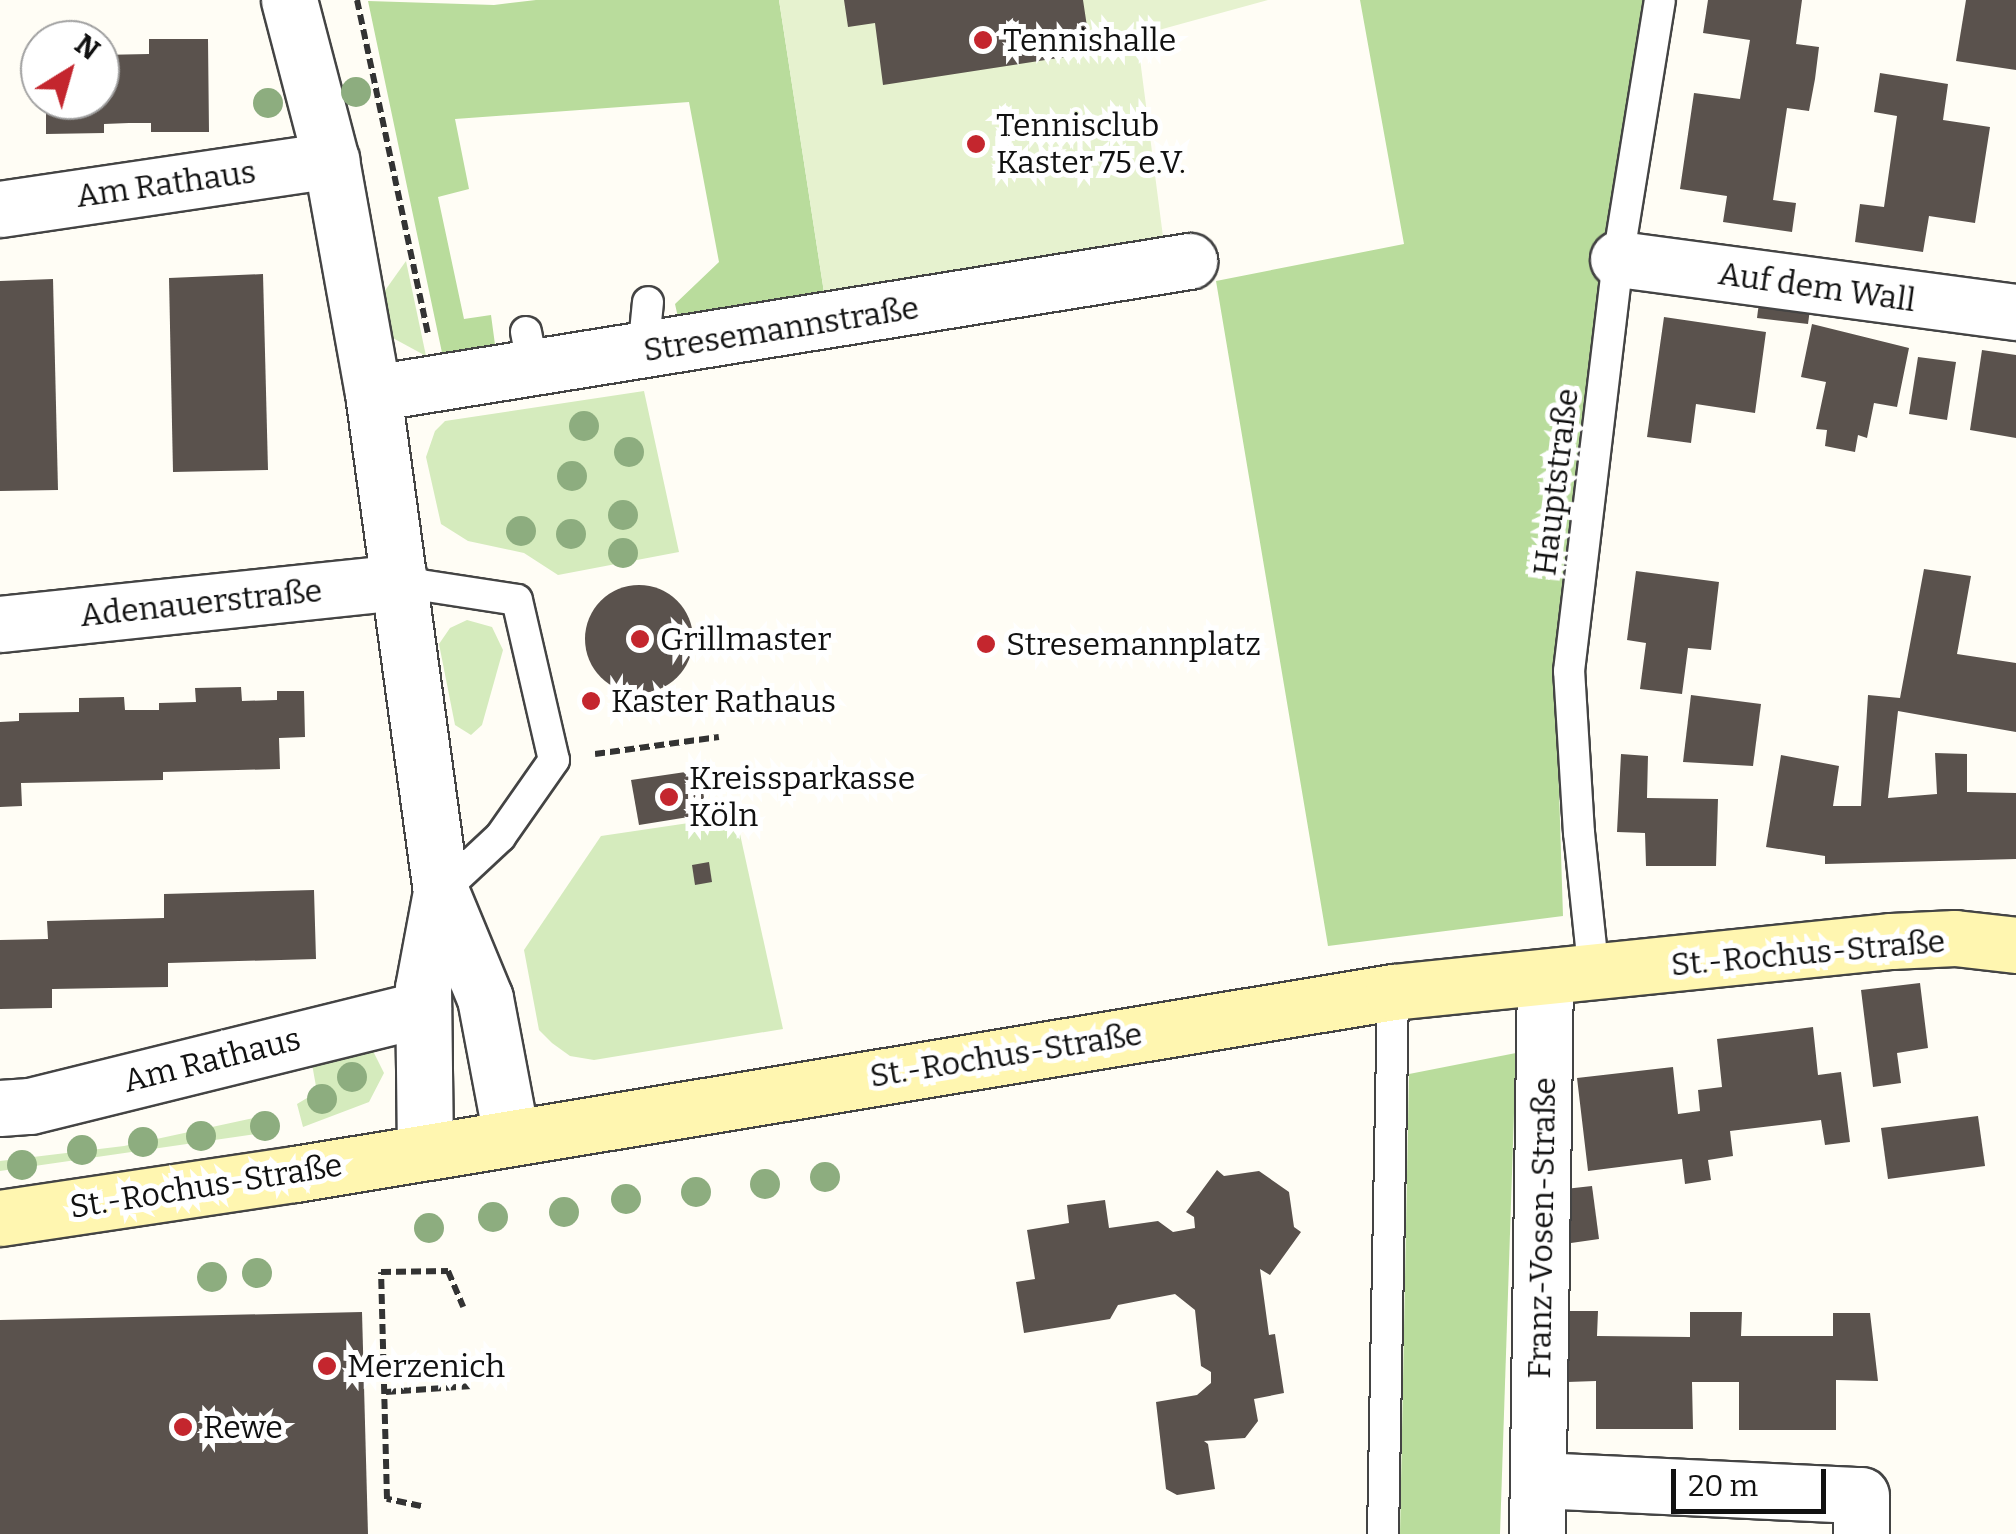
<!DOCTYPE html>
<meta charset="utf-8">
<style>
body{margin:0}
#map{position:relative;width:2016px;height:1534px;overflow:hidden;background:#fffdf5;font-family:Bitter,serif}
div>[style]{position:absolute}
.green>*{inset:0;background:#d5ebbd}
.forest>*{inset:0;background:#b9dc9c}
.pitch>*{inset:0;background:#e6f2cf}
.building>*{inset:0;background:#5a524d}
.round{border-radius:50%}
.path>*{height:6px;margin-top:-3px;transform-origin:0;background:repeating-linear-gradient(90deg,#333 0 10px,transparent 0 15px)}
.roads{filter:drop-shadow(2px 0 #444) drop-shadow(-2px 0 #444) drop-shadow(0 2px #444) drop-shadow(0 -2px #444)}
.lane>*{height:30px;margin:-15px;padding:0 15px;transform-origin:15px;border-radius:15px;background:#fff}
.street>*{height:55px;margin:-27.5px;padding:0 27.5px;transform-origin:27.5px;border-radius:27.5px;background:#fff}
.secondary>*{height:55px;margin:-27.5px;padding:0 27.5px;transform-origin:27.5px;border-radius:27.5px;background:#fff6b0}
.trees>*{width:30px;height:30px;margin:-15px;border-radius:50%;background:#8dad7f}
.dots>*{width:28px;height:28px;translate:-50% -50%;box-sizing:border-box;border:5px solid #fff;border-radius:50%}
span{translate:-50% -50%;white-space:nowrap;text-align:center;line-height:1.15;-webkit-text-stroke:10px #fff;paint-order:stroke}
.poi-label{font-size:32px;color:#111}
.left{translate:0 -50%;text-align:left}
.street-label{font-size:32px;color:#111}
.north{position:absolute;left:20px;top:20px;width:100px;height:100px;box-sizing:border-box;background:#fff;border:2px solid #a0a0a0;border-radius:50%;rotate:37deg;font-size:28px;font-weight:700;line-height:40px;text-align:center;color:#111}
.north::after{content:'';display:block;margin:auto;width:35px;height:45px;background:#c4262e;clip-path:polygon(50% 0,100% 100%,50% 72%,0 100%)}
.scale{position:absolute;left:1671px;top:1469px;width:155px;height:45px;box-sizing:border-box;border:5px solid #111;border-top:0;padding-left:12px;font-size:30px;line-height:35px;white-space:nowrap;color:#111;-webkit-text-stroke:8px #fff;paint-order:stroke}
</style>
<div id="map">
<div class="green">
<div style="clip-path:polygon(406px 261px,426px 356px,391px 337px,374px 306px)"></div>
<div style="clip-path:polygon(644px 391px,679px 552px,558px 575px,524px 553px,468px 541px,441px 524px,426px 457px,435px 431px,445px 421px)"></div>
<div style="clip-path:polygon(467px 620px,492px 627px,503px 650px,482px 725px,471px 735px,455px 725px,439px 644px,450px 628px)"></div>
<div style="clip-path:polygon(736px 816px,783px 1029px,594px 1060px,570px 1056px,552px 1043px,539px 1030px,524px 950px,601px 836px)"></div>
<div style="clip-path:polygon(372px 1049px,384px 1073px,369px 1102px,303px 1127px,297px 1104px,317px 1092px,312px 1064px)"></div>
<div style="clip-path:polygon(272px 1114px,277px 1131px,0 1171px,0 1161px,124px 1146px)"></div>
</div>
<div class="forest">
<div style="clip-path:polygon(536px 0,779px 0,825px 299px,679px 322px,675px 304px,719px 262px,689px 102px,455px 119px,469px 189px,438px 197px,464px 319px,491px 315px,496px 352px,445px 367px,368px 1px,494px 5px)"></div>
<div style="clip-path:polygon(1360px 0,1650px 0,1555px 663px,1563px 916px,1328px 946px,1216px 281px,1404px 244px)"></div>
<div style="clip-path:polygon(1516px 1053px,1500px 1534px,1400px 1534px,1409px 1074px)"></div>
</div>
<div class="pitch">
<div style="clip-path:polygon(779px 0,1268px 0,1137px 36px,1165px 252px,825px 299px)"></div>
</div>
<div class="building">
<div style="clip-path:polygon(844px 0,1083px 0,1091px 53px,883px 85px,875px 23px,848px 27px)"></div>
<div style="clip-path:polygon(1708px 0,1802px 0,1796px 44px,1819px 47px,1815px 79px,1809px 111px,1787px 108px,1773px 200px,1796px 203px,1792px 232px,1723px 222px,1727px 196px,1680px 189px,1694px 93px,1740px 99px,1750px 40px,1703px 33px)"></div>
<div style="clip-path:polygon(1966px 0,2016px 0,2016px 70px,1956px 61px)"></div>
<div style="clip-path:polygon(149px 39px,208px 39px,209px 132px,151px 132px,151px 123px,129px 123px,104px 124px,104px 133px,46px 134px,46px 100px,100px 100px,100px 55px,149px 54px)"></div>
<div style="clip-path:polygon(1880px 73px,1948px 84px,1943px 120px,1990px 127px,1975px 223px,1929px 216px,1923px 252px,1855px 242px,1860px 204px,1884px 207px,1897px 116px,1874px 112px)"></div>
<div style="clip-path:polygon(263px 274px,268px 470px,173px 472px,169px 278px)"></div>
<div style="clip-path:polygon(53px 279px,58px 490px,0 491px,0 281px)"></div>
<div style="clip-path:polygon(1761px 287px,1812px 294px,1808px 324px,1757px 318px)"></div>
<div style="clip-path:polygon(1664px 317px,1766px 332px,1755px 413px,1696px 404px,1691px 443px,1647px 437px)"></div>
<div style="clip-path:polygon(1812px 324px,1909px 348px,1897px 407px,1874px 403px,1867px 438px,1858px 435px,1855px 452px,1825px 446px,1827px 430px,1816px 429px,1826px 382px,1801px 377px)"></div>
<div style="clip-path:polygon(1982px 350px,2016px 355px,2016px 438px,1970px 430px)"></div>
<div style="clip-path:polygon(1918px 357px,1956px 362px,1947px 420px,1909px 414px)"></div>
<div style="clip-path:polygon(1924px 569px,1971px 576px,1957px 654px,2016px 663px,2016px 732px,1898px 711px,1888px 798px,1937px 794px,1935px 753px,1967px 754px,1967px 792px,2016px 793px,2016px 859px,1825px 864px,1825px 856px,1766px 847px,1781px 755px,1839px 766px,1833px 806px,1861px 806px,1868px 695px,1900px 698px)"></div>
<div style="clip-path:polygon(1636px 571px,1719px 582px,1711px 650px,1688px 648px,1682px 694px,1640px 689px,1646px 643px,1627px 640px)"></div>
<div class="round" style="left:585px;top:585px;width:108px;height:108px"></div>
<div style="clip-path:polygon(241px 687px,242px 701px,277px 700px,277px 691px,304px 691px,305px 737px,279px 738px,280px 769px,163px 772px,163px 780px,21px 783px,22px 806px,0 807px,0 722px,19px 721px,19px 713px,79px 712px,79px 698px,124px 697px,125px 710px,159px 710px,159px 703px,196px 702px,195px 688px)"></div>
<div style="clip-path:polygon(1691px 695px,1761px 704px,1753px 766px,1683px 762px)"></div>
<div style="clip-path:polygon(1621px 754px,1648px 756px,1647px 798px,1718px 799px,1716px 866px,1646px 866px,1645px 833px,1617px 832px)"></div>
<div style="clip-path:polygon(699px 770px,707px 814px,639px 825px,631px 780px)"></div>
<div style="clip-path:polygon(709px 862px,712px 882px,695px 885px,692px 865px)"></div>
<div style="clip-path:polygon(314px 890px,316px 959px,168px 963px,168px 987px,52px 989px,52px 1008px,0 1009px,0 940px,48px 939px,47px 921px,164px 918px,164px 894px)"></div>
<div style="clip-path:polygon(1920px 983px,1928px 1048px,1897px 1053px,1901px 1083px,1873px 1087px,1861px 990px)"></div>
<div style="clip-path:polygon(1813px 1027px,1818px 1075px,1841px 1072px,1850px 1142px,1825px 1145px,1821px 1120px,1730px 1131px,1733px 1156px,1708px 1160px,1711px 1180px,1685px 1184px,1682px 1159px,1588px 1171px,1577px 1078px,1673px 1067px,1678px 1114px,1700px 1111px,1698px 1090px,1722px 1087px,1717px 1039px)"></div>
<div style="clip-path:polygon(1978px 1116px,1985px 1166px,1888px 1179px,1881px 1128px)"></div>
<div style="clip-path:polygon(1217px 1170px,1224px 1176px,1259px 1171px,1289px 1192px,1294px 1227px,1301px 1232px,1270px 1275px,1260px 1269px,1269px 1335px,1275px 1334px,1284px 1393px,1254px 1399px,1258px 1421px,1245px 1438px,1204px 1441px,1208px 1444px,1215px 1489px,1177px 1495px,1166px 1489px,1156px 1402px,1197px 1395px,1211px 1383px,1211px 1372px,1201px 1366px,1195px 1310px,1175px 1294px,1118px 1305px,1110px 1319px,1024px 1333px,1016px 1282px,1035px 1279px,1027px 1230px,1069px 1223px,1067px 1205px,1105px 1200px,1109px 1228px,1158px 1221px,1173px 1232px,1195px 1228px,1194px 1217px,1186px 1212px)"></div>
<div style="clip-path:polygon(1592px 1186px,1599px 1239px,1564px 1244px,1565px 1189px)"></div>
<div style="clip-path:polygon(1569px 1311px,1598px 1311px,1597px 1336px,1690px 1337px,1690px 1312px,1742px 1312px,1741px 1336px,1833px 1336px,1833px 1313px,1870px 1313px,1878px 1381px,1836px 1380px,1836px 1430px,1739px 1430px,1739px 1382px,1692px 1382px,1693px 1429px,1596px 1429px,1596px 1381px,1567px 1382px)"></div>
<div style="clip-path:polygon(362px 1312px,368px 1534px,0 1534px,0 1320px)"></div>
</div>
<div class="path">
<div style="left:357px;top:0;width:340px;rotate:78deg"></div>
<div style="left:595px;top:754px;width:125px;rotate:-7.8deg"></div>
<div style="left:386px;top:1392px;width:86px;rotate:-4deg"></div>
<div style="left:421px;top:1506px;width:35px;rotate:-168deg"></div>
<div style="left:387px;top:1499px;width:227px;rotate:-91.5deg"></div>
<div style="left:381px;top:1272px;width:67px;rotate:-0.9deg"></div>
<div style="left:448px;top:1271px;width:39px;rotate:67deg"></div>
</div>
<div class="roads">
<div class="lane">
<div style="left:526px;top:332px;width:37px;rotate:79deg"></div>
<div style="left:643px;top:352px;width:50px;rotate:-84.3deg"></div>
<div style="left:401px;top:582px;width:117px;rotate:8.8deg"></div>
<div style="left:517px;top:600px;width:164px;rotate:77deg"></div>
<div style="left:554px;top:760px;width:94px;rotate:125deg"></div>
<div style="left:500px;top:837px;width:81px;rotate:137deg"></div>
<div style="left:1594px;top:975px;width:143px;rotate:-96deg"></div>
<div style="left:1579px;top:833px;width:162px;rotate:-93.5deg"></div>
<div style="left:1569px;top:671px;width:415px;rotate:-83.2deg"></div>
<div style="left:1618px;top:259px;width:262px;rotate:-80.8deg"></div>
<div style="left:1383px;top:1534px;width:542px;rotate:-88.94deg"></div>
</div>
<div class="street">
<div style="left:289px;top:0;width:165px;rotate:75.3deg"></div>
<div style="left:331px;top:160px;width:237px;rotate:79.8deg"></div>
<div style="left:373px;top:393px;width:504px;rotate:82.24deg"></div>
<div style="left:441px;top:892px;width:115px;rotate:67.5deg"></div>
<div style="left:485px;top:998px;width:140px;rotate:79.3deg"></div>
<div style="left:0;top:209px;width:335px;rotate:-8.4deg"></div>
<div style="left:1618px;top:259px;width:402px;rotate:7.6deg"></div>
<div style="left:373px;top:393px;width:827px;rotate:-9.19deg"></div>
<div style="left:0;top:624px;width:403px;rotate:-6deg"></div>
<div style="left:0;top:1108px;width:30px;rotate:-4deg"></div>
<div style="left:30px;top:1106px;width:405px;rotate:-13.9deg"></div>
<div style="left:425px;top:1151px;width:163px;rotate:-90.7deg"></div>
<div style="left:423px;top:988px;width:98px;rotate:-79.4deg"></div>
<div style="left:1538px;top:1480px;width:323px;rotate:2.7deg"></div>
<div style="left:1861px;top:1495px;width:39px;rotate:90deg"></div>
<div style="left:1537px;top:1534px;width:557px;rotate:-89.18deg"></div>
</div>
<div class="secondary">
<div style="left:0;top:1218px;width:298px;rotate:-8.5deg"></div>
<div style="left:295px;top:1174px;width:1113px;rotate:-9.41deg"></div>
<div style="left:1393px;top:992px;width:501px;rotate:-5.85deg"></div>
<div style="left:1891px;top:941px;width:64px;rotate:-2.7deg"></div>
<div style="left:1955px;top:938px;width:61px;rotate:6.5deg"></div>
</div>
</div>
<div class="trees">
<div style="left:356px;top:92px"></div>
<div style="left:268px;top:103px"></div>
<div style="left:584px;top:426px"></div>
<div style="left:629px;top:452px"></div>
<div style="left:572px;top:476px"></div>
<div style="left:623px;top:515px"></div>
<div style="left:521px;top:531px"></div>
<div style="left:571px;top:534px"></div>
<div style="left:623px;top:553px"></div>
<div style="left:352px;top:1077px"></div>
<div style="left:322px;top:1099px"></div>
<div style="left:265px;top:1126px"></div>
<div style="left:201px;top:1136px"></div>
<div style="left:143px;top:1142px"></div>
<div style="left:82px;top:1150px"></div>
<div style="left:22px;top:1165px"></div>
<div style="left:825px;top:1177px"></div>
<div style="left:765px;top:1184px"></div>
<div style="left:696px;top:1192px"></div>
<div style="left:626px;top:1199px"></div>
<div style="left:564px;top:1212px"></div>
<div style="left:493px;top:1217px"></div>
<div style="left:429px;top:1228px"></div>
<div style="left:257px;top:1273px"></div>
<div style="left:212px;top:1277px"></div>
</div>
<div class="dots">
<div style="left:983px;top:40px;background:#c4262e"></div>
<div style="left:976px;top:144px;background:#c4262e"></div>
<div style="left:640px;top:639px;background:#c4262e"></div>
<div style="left:986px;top:644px;background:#c4262e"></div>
<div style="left:591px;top:701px;background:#c4262e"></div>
<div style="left:669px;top:797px;background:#c4262e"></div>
<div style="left:327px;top:1366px;background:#c4262e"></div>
<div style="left:183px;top:1427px;background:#c4262e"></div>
</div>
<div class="poi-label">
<span class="left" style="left:1003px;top:40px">Tennishalle</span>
<span class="left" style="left:996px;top:144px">Tennisclub<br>Kaster 75 e.V.</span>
<span class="left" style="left:660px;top:639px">Grillmaster</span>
<span class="left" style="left:1006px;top:644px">Stresemannplatz</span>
<span class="left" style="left:611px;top:701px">Kaster Rathaus</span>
<span class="left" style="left:689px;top:797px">Kreissparkasse<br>Köln</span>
<span class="left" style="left:347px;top:1366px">Merzenich</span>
<span class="left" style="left:203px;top:1427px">Rewe</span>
</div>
<div class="street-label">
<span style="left:166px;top:184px;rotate:-8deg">Am Rathaus</span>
<span style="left:1817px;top:287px;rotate:8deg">Auf dem Wall</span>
<span style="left:781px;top:329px;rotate:-9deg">Stresemannstraße</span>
<span style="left:1556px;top:482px;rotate:-83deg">Hauptstraße</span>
<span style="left:201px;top:603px;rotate:-6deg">Adenauerstraße</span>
<span style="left:1808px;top:953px;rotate:-5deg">St.-Rochus-Straße</span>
<span style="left:1006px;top:1055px;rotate:-9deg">St.-Rochus-Straße</span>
<span style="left:212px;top:1060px;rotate:-14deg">Am Rathaus</span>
<span style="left:206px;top:1186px;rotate:-9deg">St.-Rochus-Straße</span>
<span style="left:1542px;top:1228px;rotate:-89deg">Franz-Vosen-Straße</span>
</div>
<div class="north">N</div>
<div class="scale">20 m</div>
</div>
